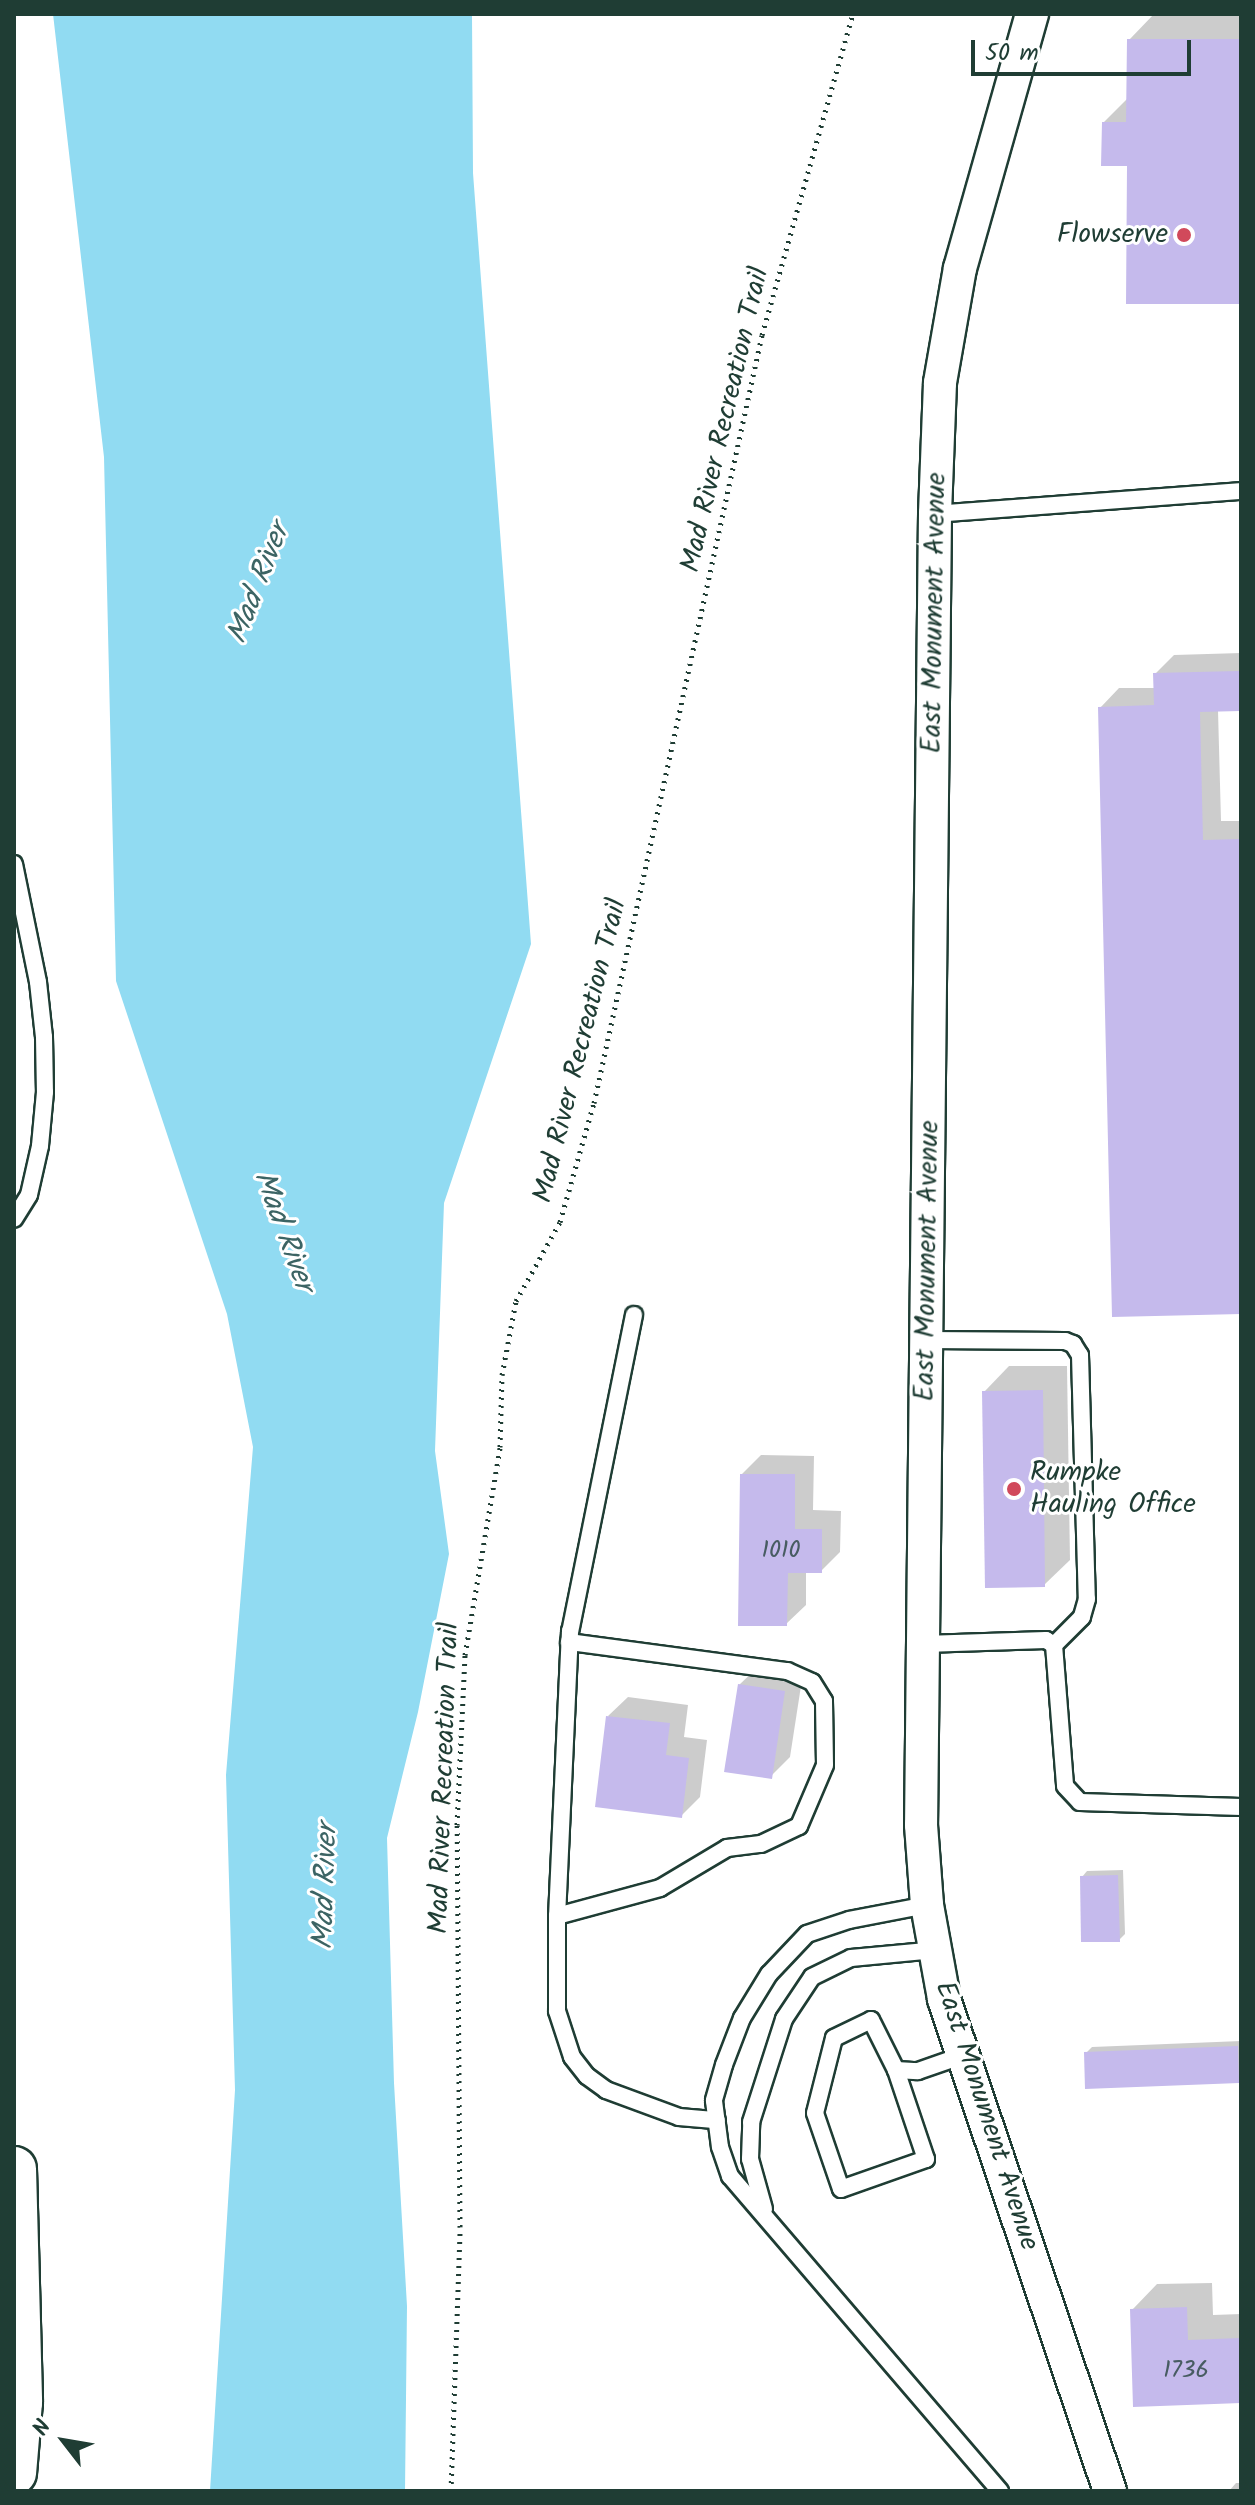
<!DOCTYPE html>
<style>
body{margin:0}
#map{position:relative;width:1255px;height:2505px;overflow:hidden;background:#fff;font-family:Kalam,sans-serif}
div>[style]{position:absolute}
.water>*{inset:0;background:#91dbf2}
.shadow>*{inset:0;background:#0003}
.building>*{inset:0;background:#c5baec}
.path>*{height:5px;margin-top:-2.5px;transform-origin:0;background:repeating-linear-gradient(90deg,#1f3d34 0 2px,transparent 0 8px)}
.roads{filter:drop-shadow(2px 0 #1f3d34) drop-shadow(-2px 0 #1f3d34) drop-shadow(0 2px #1f3d34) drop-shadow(0 -2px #1f3d34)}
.service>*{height:16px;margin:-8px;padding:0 8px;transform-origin:8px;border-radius:8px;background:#fff}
.minor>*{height:32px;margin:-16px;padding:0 16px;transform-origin:16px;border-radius:16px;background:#fff}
.motorway>*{height:44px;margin:-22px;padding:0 22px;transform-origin:22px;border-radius:22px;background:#fff}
.dots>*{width:22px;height:22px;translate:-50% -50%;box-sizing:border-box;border:4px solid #fff;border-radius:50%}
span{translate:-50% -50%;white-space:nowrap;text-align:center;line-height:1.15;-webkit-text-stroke:6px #fff;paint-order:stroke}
.number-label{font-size:24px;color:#485c62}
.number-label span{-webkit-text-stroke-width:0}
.poi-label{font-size:28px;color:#1f3d34}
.right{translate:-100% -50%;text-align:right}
.left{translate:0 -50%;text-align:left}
.street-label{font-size:28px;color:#1f3d34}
.water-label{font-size:30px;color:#3c6464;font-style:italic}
.frame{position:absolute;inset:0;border:16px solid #1f3d34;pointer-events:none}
.north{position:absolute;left:24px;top:2401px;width:80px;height:80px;-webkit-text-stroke:6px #fff;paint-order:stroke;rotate:301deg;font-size:22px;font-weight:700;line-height:32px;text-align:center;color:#1f3d34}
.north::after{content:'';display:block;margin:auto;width:28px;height:36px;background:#1f3d34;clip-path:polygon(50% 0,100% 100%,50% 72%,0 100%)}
.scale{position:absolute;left:971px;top:40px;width:220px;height:36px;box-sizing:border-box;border:4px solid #1f3d34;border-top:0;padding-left:10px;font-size:24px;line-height:28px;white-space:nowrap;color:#1f3d34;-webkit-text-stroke:6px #fff;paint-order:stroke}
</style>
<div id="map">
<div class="water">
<div style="clip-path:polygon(53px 14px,472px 14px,473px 173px,531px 944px,444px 1203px,435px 1451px,449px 1554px,418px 1712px,387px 1838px,394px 2083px,407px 2306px,405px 2491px,210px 2491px,235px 2090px,226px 1775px,253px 1447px,227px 1314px,116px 981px,104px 457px)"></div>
</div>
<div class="shadow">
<div style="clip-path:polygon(1154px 14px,1241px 15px,1241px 302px,1130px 164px,1104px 122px,1128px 98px,1129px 40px)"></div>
<div style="clip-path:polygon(1241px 653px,1241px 708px,1218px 710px,1221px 821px,1241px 821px,1241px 1312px,1100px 708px,1119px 688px,1155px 688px,1155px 674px,1174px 655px)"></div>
<div style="clip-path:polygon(1009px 1366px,1067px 1366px,1070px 1560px,1044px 1585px,984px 1392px)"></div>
<div style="clip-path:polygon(761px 1455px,814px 1456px,813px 1510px,841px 1511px,840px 1552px,821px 1571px,806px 1571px,806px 1605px,786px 1624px,742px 1474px)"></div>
<div style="clip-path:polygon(759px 1666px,803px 1673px,790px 1757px,771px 1776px,739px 1685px)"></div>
<div style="clip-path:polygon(628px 1697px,688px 1705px,684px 1737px,707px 1740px,700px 1797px,681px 1816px,608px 1716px)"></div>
<div style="clip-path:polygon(1123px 1870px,1125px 1934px,1119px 1940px,1082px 1877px,1087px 1871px)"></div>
<div style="clip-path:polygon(1241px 2041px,1239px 2081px,1086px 2053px,1092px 2047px)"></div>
<div style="clip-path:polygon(1212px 2283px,1213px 2315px,1241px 2314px,1241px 2401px,1132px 2310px,1157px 2284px)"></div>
<div style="clip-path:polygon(1236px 2483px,1241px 2483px,1241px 2491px,1229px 2491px)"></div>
</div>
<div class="building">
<div style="clip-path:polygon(1127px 39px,1241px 39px,1241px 304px,1126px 304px,1127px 166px,1101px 166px,1102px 122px,1126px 122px)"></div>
<div style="clip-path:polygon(1239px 671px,1240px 711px,1200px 712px,1203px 840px,1241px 839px,1241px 1314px,1112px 1317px,1098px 707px,1154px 705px,1153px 673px)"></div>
<div style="clip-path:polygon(1043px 1390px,1045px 1587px,985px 1588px,982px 1391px)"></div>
<div style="clip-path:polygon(740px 1474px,795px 1474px,795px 1529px,822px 1529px,822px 1573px,788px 1573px,787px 1626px,738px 1626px)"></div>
<div style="clip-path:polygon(738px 1684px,785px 1691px,772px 1779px,724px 1772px)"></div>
<div style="clip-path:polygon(606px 1716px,670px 1723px,666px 1755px,689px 1758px,682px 1818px,595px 1807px)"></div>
<div style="clip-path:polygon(1118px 1875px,1120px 1942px,1081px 1942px,1080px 1876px)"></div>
<div style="clip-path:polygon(1238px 2046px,1239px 2083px,1085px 2089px,1084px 2052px)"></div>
<div style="clip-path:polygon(1187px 2307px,1188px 2340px,1241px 2338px,1241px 2403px,1133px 2407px,1130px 2309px)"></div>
</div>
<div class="path">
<div style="left:451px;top:2491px;width:264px;rotate:-88deg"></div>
<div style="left:460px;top:2227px;width:402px;rotate:-90.4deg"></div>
<div style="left:457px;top:1825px;width:170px;rotate:-87.3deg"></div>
<div style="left:465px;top:1655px;width:211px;rotate:-80.4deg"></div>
<div style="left:500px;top:1447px;width:72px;rotate:-88.4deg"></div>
<div style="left:502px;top:1375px;width:75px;rotate:-79.3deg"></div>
<div style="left:516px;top:1301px;width:90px;rotate:-60.9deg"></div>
<div style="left:560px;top:1222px;width:124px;rotate:-74.1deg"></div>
<div style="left:594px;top:1103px;width:786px;rotate:-77.66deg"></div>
<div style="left:762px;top:335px;width:334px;rotate:-74.2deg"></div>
</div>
<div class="roads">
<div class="service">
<div style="left:935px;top:514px;width:307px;rotate:-4.3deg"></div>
<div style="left:14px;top:864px;width:120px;rotate:78.5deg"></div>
<div style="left:38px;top:982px;width:55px;rotate:83.8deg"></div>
<div style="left:44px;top:1037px;width:55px;rotate:89deg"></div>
<div style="left:45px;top:1092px;width:54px;rotate:95.3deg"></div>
<div style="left:40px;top:1146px;width:50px;rotate:102.7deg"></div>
<div style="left:29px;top:1195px;width:28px;rotate:122deg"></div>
<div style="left:634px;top:1315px;width:322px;rotate:101.4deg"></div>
<div style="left:570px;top:1631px;width:285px;rotate:92.6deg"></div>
<div style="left:557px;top:1916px;width:95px;rotate:90deg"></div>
<div style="left:557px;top:2011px;width:48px;rotate:71.9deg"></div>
<div style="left:572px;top:2057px;width:24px;rotate:52deg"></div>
<div style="left:587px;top:2076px;width:24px;rotate:36deg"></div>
<div style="left:606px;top:2090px;width:78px;rotate:20.3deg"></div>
<div style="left:679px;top:2117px;width:38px;rotate:5deg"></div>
<div style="left:927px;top:1340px;width:138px;rotate:0.4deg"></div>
<div style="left:1065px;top:1341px;width:9px;rotate:21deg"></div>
<div style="left:1073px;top:1344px;width:13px;rotate:58deg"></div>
<div style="left:1080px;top:1355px;width:244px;rotate:88.4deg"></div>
<div style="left:1087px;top:1599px;width:19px;rotate:106deg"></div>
<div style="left:1082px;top:1617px;width:40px;rotate:135deg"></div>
<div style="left:924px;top:1644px;width:122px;rotate:-1.9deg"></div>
<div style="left:1046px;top:1640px;width:9px;rotate:32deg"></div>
<div style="left:1054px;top:1645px;width:141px;rotate:85.5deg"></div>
<div style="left:1065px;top:1786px;width:22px;rotate:47deg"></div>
<div style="left:1080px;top:1802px;width:161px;rotate:1.8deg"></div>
<div style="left:927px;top:1905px;width:79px;rotate:169.1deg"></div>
<div style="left:849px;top:1920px;width:44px;rotate:161.6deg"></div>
<div style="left:807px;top:1934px;width:55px;rotate:133.5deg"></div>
<div style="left:769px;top:1974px;width:52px;rotate:121.5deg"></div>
<div style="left:742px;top:2018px;width:50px;rotate:111deg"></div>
<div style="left:724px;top:2065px;width:37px;rotate:106deg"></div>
<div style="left:714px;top:2101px;width:46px;rotate:82.6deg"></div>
<div style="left:720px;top:2147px;width:31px;rotate:71deg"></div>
<div style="left:730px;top:2176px;width:415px;rotate:49.4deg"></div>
<div style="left:557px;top:1916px;width:107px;rotate:-15.2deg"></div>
<div style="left:660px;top:1888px;width:78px;rotate:-30.8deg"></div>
<div style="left:727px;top:1848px;width:34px;rotate:-7deg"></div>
<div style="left:761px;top:1844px;width:42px;rotate:-25.3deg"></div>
<div style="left:799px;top:1826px;width:66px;rotate:-66.9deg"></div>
<div style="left:825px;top:1765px;width:64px;rotate:-90.9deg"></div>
<div style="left:824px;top:1701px;width:22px;rotate:-122deg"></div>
<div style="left:812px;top:1682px;width:27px;rotate:-156deg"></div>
<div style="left:787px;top:1671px;width:220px;rotate:-172.4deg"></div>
<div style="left:896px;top:2070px;width:94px;rotate:71.4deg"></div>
<div style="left:926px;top:2159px;width:90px;rotate:160.6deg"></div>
<div style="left:841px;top:2189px;width:80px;rotate:-108.9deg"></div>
<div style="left:815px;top:2113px;width:77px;rotate:-75.8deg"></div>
<div style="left:834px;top:2038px;width:41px;rotate:-25.9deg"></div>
<div style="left:871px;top:2020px;width:56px;rotate:63.4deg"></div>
<div style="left:896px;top:2070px;width:22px;rotate:3deg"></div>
<div style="left:918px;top:2071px;width:46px;rotate:-19.2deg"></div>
<div style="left:764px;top:2209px;width:52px;rotate:-105.6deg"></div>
<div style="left:750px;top:2159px;width:37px;rotate:-88deg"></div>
<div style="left:751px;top:2122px;width:108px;rotate:-72.2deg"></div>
<div style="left:784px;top:2019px;width:50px;rotate:-56.3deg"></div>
<div style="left:812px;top:1977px;width:43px;rotate:-26deg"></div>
<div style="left:851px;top:1958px;width:84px;rotate:-5.4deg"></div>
</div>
<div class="minor">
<div style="left:1032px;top:14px;width:264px;rotate:105.8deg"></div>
<div style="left:960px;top:268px;width:117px;rotate:99.9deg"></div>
<div style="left:940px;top:383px;width:131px;rotate:92.2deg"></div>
<div style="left:935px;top:514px;width:1311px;rotate:90.61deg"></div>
<div style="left:921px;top:1825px;width:80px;rotate:85.7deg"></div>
<div style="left:927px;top:1905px;width:96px;rotate:79.7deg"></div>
<div style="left:944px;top:1999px;width:519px;rotate:71.36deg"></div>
</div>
<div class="motorway">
<div style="left:14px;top:2169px;width:233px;rotate:88.5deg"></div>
<div style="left:20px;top:2402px;width:71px;rotate:94.8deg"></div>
</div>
</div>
<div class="dots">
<div style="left:1184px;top:235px;background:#d1495b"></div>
<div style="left:1014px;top:1489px;background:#d1495b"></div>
</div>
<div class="number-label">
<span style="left:781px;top:1551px">1010</span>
<span style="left:1186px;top:2371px">1736</span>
</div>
<div class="poi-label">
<span class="right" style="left:1168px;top:235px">Flowserve</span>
<span class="left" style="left:1030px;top:1489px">Rumpke<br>Hauling Office</span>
</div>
<div class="street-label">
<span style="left:726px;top:420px;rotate:-77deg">Mad River Recreation Trail</span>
<span style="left:935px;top:613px;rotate:-89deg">East Monument Avenue</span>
<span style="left:581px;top:1051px;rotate:-76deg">Mad River Recreation Trail</span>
<span style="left:928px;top:1261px;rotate:-89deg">East Monument Avenue</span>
<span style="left:445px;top:1778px;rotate:-88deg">Mad River Recreation Trail</span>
<span style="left:986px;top:2116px;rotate:72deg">East Monument Avenue</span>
</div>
<div class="water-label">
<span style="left:259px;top:584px;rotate:-69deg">Mad River</span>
<span style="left:283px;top:1231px;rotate:70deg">Mad River</span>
<span style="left:326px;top:1887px;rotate:-88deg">Mad River</span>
</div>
<div class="frame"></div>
<div class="north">N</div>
<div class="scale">50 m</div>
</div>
